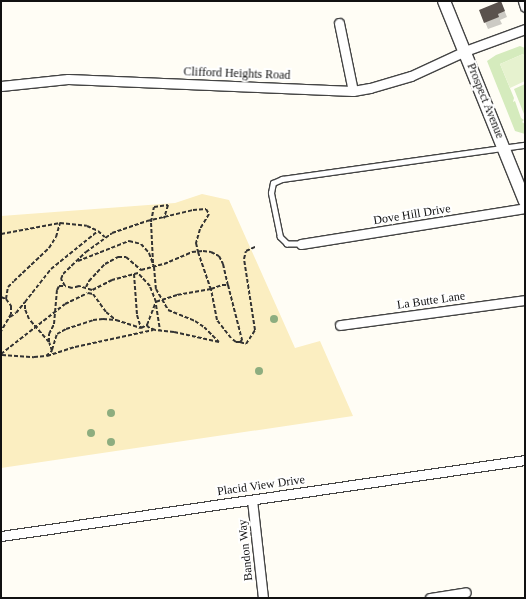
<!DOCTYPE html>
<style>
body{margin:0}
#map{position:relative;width:526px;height:599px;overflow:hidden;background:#fffdf5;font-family:Georgia,serif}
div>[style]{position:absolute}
.green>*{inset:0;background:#d5ebbd}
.sand>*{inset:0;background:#fbeec1}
.pitch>*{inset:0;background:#e6f2cf}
.shadow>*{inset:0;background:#0003}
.building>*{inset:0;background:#5a524d}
.path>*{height:2px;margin-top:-1px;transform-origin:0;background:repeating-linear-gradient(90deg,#333 0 4px,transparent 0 6px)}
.roads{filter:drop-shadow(1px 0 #444) drop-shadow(-1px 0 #444) drop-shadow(0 1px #444) drop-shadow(0 -1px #444)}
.service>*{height:4.5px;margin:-2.25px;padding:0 2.25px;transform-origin:2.25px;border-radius:2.25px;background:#fff}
.minor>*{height:9px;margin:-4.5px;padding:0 4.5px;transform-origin:4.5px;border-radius:4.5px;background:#fff}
.tertiary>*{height:12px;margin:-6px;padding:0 6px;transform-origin:6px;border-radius:6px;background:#fff}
.trees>*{width:8px;height:8px;margin:-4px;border-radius:50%;background:#8dad7f}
span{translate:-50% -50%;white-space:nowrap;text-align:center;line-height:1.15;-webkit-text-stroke:4px #fff;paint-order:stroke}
.street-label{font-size:12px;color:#111}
.frame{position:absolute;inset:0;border:2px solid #111;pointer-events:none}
</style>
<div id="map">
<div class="green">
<div style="clip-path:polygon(520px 46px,525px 48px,525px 58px,523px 54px,500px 64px,514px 98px,513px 102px,515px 101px,521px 118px,524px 120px,522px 122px,525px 124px,525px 134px,515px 131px,487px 61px,496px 55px)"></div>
<div style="clip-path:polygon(525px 84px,525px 114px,524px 114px,514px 89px)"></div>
</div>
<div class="sand">
<div style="clip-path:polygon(202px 194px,229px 200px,295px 348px,320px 341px,353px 416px,1px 468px,1px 216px,175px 203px)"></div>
</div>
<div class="pitch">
<div style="clip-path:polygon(523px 54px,525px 58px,525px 81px,510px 88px,500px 64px)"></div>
</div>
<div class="shadow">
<div style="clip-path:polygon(501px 2px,507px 17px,500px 20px,502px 24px,488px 29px,480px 10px)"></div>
</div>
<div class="building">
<div style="clip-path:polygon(501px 1px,505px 11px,498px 14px,499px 17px,484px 23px,479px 10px)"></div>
</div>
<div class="path">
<div style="left:1px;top:234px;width:60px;rotate:-10.6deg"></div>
<div style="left:60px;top:223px;width:27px;rotate:6deg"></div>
<div style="left:87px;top:226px;width:12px;rotate:24deg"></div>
<div style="left:98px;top:231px;width:9px;rotate:41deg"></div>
<div style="left:78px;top:261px;width:55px;rotate:-21.4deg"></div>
<div style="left:129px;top:241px;width:12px;rotate:14deg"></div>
<div style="left:141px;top:244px;width:12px;rotate:48deg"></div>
<div style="left:149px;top:253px;width:15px;rotate:70deg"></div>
<div style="left:154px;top:267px;width:22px;rotate:85deg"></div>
<div style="left:156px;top:289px;width:24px;rotate:60deg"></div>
<div style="left:168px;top:310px;width:29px;rotate:22deg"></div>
<div style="left:195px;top:321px;width:11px;rotate:34deg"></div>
<div style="left:204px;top:327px;width:21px;rotate:45deg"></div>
<div style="left:219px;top:342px;width:46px;rotate:-167.5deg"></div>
<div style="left:174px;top:332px;width:19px;rotate:-174deg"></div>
<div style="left:155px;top:330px;width:8px;rotate:-157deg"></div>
<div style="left:148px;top:327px;width:2px;rotate:-117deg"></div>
<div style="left:153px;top:263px;width:41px;rotate:-92.8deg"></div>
<div style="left:151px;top:222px;width:15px;rotate:-79deg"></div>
<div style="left:154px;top:207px;width:14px;rotate:-8deg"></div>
<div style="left:168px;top:205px;width:14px;rotate:107deg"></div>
<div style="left:134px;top:274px;width:41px;rotate:85.8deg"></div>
<div style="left:137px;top:315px;width:14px;rotate:73deg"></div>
<div style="left:222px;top:285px;width:6px"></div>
<div style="left:228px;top:285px;width:57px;rotate:75.7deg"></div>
<div style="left:242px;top:340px;width:3px;rotate:135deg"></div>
<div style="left:240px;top:342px;width:4px;rotate:180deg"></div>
<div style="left:236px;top:342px;width:6px;rotate:-141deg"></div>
<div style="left:231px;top:338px;width:23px;rotate:-128deg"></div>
<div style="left:217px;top:320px;width:32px;rotate:-101deg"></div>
<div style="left:211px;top:289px;width:12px;rotate:-20deg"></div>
<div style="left:86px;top:287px;width:7px;rotate:-63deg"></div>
<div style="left:89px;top:281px;width:23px;rotate:-47deg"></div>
<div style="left:105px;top:264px;width:15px;rotate:-28deg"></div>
<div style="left:118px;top:257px;width:8px"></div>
<div style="left:126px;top:257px;width:20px;rotate:41deg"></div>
<div style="left:141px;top:270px;width:24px;rotate:-15deg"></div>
<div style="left:164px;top:264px;width:30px;rotate:-23deg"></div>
<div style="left:192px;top:252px;width:11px;rotate:-5deg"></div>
<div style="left:203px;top:251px;width:8px;rotate:7deg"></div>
<div style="left:211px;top:252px;width:9px;rotate:27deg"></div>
<div style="left:219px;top:256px;width:9px;rotate:63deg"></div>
<div style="left:223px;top:264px;width:22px;rotate:77deg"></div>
<div style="left:1px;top:297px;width:5px;rotate:22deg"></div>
<div style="left:6px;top:299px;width:9px;rotate:54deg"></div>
<div style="left:11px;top:306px;width:8px;rotate:90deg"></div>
<div style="left:11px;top:314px;width:20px;rotate:120deg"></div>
<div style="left:6px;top:299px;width:12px;rotate:-81deg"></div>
<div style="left:8px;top:287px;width:8px;rotate:-45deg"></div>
<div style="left:14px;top:281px;width:48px;rotate:-43.3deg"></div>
<div style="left:49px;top:248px;width:13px;rotate:-58deg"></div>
<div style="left:56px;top:237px;width:15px;rotate:-74deg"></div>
<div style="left:156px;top:305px;width:25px;rotate:81deg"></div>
<div style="left:10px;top:317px;width:7px;rotate:-34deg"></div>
<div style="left:16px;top:313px;width:14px;rotate:-51deg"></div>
<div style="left:49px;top:342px;width:8px;rotate:-90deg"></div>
<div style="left:49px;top:334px;width:11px;rotate:-63deg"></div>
<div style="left:54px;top:324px;width:34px;rotate:-85deg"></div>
<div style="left:57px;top:290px;width:4px;rotate:-63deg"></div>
<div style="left:59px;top:286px;width:5px"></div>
<div style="left:240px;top:342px;width:6px;rotate:18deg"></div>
<div style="left:246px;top:344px;width:17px;rotate:-57deg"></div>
<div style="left:255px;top:330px;width:72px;rotate:-98.8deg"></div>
<div style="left:244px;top:259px;width:8px;rotate:-76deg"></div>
<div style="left:246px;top:251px;width:10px;rotate:-24deg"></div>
<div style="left:52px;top:350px;width:17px;rotate:-73deg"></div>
<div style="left:57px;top:334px;width:10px;rotate:-29deg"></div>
<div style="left:66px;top:329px;width:28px;rotate:-18deg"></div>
<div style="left:93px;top:320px;width:10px;rotate:-6deg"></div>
<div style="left:103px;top:319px;width:13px;rotate:4deg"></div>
<div style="left:1px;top:354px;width:81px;rotate:-38deg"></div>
<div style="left:65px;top:304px;width:25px;rotate:-26deg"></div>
<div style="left:88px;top:293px;width:5px;rotate:11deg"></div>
<div style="left:93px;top:294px;width:22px;rotate:54deg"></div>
<div style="left:106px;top:312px;width:13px;rotate:39deg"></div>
<div style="left:116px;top:320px;width:26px;rotate:18deg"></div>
<div style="left:141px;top:328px;width:7px;rotate:-27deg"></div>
<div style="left:147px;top:325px;width:25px;rotate:-69deg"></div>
<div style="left:156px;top:302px;width:17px;rotate:-111deg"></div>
<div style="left:150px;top:286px;width:18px;rotate:-133deg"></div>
<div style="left:138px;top:273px;width:27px;rotate:165deg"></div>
<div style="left:112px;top:280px;width:22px;rotate:153deg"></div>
<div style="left:92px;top:290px;width:14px;rotate:-163deg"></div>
<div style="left:79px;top:286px;width:7px;rotate:164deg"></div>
<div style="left:72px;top:288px;width:7px;rotate:-164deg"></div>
<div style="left:65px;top:286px;width:8px;rotate:-120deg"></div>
<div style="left:61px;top:279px;width:5px;rotate:-68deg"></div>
<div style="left:63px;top:274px;width:32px;rotate:-44deg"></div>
<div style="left:86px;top:252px;width:32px;rotate:-36deg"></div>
<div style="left:112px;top:233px;width:37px;rotate:-19deg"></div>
<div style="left:147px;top:221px;width:47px;rotate:-13.4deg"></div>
<div style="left:193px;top:210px;width:13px;rotate:-4deg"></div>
<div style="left:206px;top:209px;width:6px;rotate:59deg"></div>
<div style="left:209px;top:214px;width:17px;rotate:121deg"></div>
<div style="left:200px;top:229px;width:15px;rotate:106deg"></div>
<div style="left:196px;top:243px;width:9px;rotate:77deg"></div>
<div style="left:198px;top:252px;width:39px;rotate:71deg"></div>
<div style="left:211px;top:289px;width:35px;rotate:170deg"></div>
<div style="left:177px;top:295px;width:22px;rotate:162deg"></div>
<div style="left:2px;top:355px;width:32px;rotate:4deg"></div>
<div style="left:34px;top:357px;width:12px;rotate:-5deg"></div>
<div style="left:46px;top:356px;width:8px;rotate:-40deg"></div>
<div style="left:52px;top:351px;width:9px;rotate:-108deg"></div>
<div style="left:49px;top:342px;width:30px;rotate:-131deg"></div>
<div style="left:29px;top:319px;width:11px;rotate:-112deg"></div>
<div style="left:25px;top:309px;width:7px;rotate:-90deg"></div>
<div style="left:25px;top:302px;width:42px;rotate:-51.8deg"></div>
<div style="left:51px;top:269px;width:60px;rotate:-39deg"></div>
<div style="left:47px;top:356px;width:29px;rotate:-18deg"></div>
<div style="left:75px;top:347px;width:80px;rotate:-12.3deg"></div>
</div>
<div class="roads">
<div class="service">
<div style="left:301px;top:244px;width:14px;rotate:180deg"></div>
<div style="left:287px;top:244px;width:10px;rotate:-135deg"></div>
<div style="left:280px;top:237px;width:45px;rotate:-101.6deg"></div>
<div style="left:271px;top:193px;width:10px;rotate:-79deg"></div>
<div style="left:273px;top:183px;width:10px;rotate:-24deg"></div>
<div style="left:282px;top:179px;width:245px;rotate:-8deg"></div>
</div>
<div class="minor">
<div style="left:523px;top:1px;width:6px;rotate:72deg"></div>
<div style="left:339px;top:23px;width:69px;rotate:78.4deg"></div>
<div style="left:1px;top:86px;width:67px;rotate:-6deg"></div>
<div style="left:68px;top:79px;width:285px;rotate:2.4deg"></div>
<div style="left:353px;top:91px;width:17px;rotate:-10deg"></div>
<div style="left:370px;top:88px;width:43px;rotate:-16.3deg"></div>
<div style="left:411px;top:76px;width:60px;rotate:-24.8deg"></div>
<div style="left:465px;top:51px;width:64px;rotate:-20.1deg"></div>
<div style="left:301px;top:244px;width:227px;rotate:-9.1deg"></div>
<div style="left:340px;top:325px;width:187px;rotate:-7.7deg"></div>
<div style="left:252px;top:500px;width:99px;rotate:83.6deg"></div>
<div style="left:1px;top:536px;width:529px;rotate:-8.25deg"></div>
<div style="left:430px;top:598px;width:36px;rotate:-9deg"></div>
</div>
<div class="tertiary">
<div style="left:444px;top:1px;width:216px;rotate:68deg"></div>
</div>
</div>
<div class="trees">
<div style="left:274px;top:319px"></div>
<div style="left:259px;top:371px"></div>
<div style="left:111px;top:413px"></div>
<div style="left:91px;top:433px"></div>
<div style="left:111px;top:442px"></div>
</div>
<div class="street-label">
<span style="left:237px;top:74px;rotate:2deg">Clifford Heights Road</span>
<span style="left:485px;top:101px;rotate:68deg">Prospect Avenue</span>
<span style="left:412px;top:215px;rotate:-9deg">Dove Hill Drive</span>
<span style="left:431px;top:301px;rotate:-8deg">La Butte Lane</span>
<span style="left:261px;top:486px;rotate:-8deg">Placid View Drive</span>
<span style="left:246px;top:550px;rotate:-96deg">Bandon Way</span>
</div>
<div class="frame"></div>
</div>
